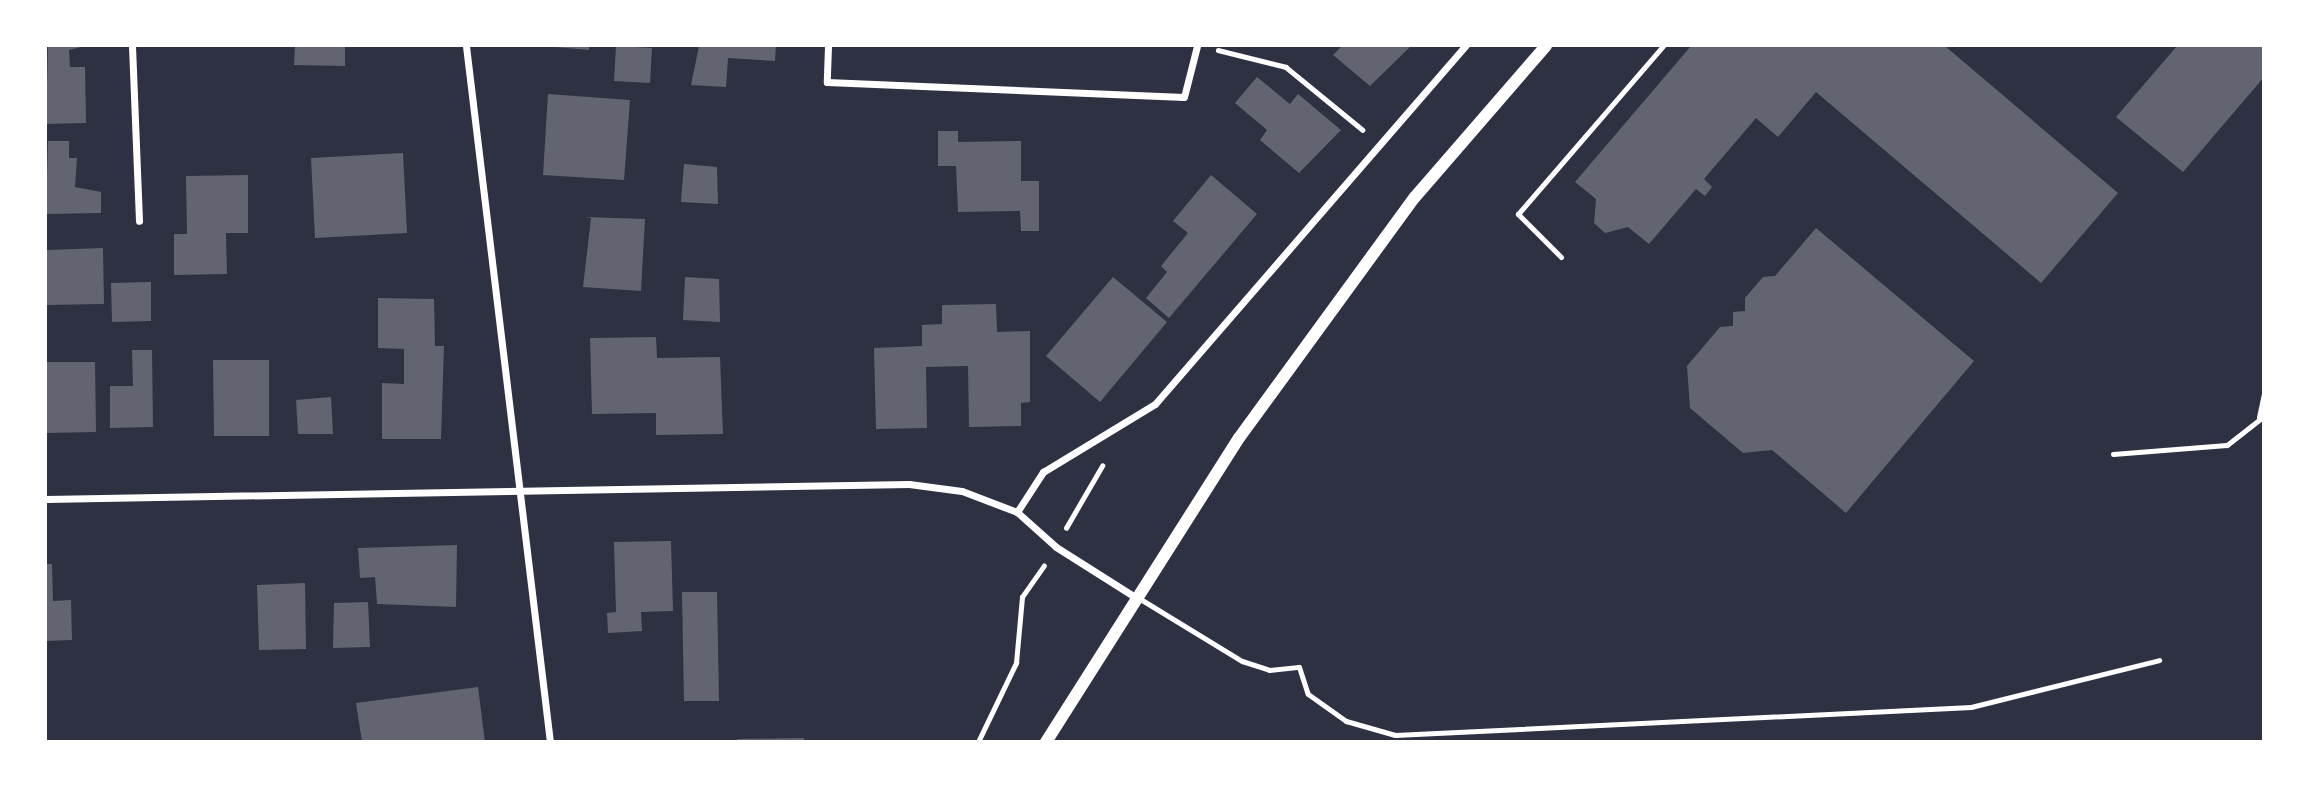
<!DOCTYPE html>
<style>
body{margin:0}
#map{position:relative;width:2309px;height:787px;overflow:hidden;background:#2d3142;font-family:"Noto Sans",sans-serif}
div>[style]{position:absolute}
.building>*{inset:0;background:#626471}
.path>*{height:4.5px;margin:-2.25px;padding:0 2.25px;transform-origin:2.25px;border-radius:2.25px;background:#fff}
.service>*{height:5px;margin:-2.5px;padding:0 2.5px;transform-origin:2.5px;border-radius:2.5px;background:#fff}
.minor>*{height:7px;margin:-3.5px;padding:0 3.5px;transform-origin:3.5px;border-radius:3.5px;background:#fff}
.tertiary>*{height:12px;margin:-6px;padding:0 6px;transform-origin:6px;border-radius:6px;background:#fff}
span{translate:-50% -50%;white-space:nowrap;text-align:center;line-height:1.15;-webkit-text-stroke:5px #fff;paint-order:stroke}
.frame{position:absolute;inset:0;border:47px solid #fff;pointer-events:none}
</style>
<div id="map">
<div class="building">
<div style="clip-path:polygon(48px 46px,85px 46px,69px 50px,70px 67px,85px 67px,86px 123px,46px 124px)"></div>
<div style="clip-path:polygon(295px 46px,345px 46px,345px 66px,294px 65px)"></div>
<div style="clip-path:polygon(544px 46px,589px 46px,589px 50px)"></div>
<div style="clip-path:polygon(616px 46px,652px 48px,650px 83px,614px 81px)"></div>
<div style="clip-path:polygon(699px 46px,776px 46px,775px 61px,728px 58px,726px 87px,691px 85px)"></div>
<div style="clip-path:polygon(1342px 46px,1411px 46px,1370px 86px,1333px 55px)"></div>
<div style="clip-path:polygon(1691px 46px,1945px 46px,2118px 193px,2041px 283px,1816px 92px,1778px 137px,1756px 118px,1704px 179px,1712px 187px,1705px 196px,1696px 189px,1649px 244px,1628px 227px,1605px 233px,1594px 223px,1596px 199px,1575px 182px)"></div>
<div style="clip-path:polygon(2177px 46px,2264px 46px,2264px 77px,2183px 172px,2116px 117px)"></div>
<div style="clip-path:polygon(1257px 77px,1290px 104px,1298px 94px,1341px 130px,1299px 173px,1260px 140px,1267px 130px,1235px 103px)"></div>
<div style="clip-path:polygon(548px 94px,630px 100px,624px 180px,543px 175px)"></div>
<div style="clip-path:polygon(938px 131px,958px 131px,958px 142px,1021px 141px,1021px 181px,1039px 181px,1039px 231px,1021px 231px,1020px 211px,958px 212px,956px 166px,938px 166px)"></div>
<div style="clip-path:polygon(48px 141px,69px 141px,69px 158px,77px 158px,75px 187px,101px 192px,101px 213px,46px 214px)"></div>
<div style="clip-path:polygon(403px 153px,407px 233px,315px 238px,311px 158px)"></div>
<div style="clip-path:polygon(684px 164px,717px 167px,718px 204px,681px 202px)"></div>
<div style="clip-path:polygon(248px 175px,248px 233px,226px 233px,227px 274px,174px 275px,174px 234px,187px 234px,186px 176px)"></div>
<div style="clip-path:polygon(1211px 175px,1257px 214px,1169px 318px,1146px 298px,1167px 272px,1161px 266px,1188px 233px,1173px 221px)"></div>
<div style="clip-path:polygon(585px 217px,645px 219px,641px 291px,583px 287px,591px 218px)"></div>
<div style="clip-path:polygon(1816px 228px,1974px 361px,1846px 513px,1772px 450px,1743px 453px,1690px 408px,1687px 366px,1720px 327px,1733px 326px,1733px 312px,1745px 311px,1745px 298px,1763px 277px,1775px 276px)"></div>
<div style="clip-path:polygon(103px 248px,104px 304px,46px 305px,46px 250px)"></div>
<div style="clip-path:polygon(685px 277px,719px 279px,720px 322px,683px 320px)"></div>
<div style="clip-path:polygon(1113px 277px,1167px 322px,1100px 402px,1046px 356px)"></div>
<div style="clip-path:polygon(151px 282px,151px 321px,112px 322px,111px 283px)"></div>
<div style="clip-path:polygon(378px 298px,434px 299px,435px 346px,444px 346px,441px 439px,382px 439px,382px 383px,404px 384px,404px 349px,378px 348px)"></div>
<div style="clip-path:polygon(996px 304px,997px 332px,1030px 331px,1030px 402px,1021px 403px,1021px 426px,969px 427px,968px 366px,926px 367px,927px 428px,876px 429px,874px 348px,922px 346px,922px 325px,942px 324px,942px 305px)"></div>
<div style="clip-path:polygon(656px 337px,657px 358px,720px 357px,723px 434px,656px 435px,656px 413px,592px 414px,590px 338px)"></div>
<div style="clip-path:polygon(132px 350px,152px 350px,153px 427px,110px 428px,110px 386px,133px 386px)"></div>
<div style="clip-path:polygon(213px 360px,269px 360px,269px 436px,214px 436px)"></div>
<div style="clip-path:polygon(46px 362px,95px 362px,96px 432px,46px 433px)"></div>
<div style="clip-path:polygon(331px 397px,333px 434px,298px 434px,296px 400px)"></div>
<div style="clip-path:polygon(671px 541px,673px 611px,641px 612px,642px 631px,608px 633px,607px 613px,616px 612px,614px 542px)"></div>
<div style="clip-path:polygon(457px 545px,456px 607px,377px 604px,375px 577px,360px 578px,358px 548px)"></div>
<div style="clip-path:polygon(46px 564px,52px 564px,53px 601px,71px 600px,72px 640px,46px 641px)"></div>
<div style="clip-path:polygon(305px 583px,306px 649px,259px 650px,257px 585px)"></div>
<div style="clip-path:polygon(682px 592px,717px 592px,719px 701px,684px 701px)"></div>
<div style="clip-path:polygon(368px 602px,370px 647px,333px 648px,334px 603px)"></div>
<div style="clip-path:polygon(478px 687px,485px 742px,362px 742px,356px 703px)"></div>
<div style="clip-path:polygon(804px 738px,804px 742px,737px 742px,737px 739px)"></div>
</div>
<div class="path">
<div style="left:1218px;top:50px;width:70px;rotate:14deg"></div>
<div style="left:1286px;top:67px;width:99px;rotate:39.3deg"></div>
<div style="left:1066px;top:528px;width:72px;rotate:-59.9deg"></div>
<div style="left:978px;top:742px;width:88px;rotate:-64.3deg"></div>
<div style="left:1016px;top:663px;width:66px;rotate:-84.8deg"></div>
<div style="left:1022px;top:597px;width:38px;rotate:-55deg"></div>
</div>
<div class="service">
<div style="left:1561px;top:257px;width:61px;rotate:-135deg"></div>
<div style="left:1518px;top:214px;width:222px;rotate:-49.2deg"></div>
<div style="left:2259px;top:417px;width:24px;rotate:-78deg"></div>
<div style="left:2113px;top:454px;width:114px;rotate:-4.5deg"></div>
<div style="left:2227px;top:445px;width:47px;rotate:-38.1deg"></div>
<div style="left:1137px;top:597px;width:123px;rotate:31.4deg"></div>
<div style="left:1242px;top:661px;width:28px;rotate:18deg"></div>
<div style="left:1269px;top:670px;width:30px;rotate:-6deg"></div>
<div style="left:1299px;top:667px;width:28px;rotate:72deg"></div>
<div style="left:1308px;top:694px;width:47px;rotate:35.4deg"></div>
<div style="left:1346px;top:721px;width:51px;rotate:15.9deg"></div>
<div style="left:1395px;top:735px;width:577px;rotate:-2.78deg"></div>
<div style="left:1971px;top:707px;width:194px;rotate:-14deg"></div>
</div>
<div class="minor">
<div style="left:132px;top:46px;width:175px;rotate:87.7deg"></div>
<div style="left:466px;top:46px;width:701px;rotate:83.12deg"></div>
<div style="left:828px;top:46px;width:36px;rotate:92deg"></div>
<div style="left:827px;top:82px;width:357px;rotate:2.4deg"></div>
<div style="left:1184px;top:97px;width:53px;rotate:-75.7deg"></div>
<div style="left:46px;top:499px;width:863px;rotate:-1deg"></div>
<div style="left:909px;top:484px;width:53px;rotate:7.5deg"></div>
<div style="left:962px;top:491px;width:59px;rotate:20.9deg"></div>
<div style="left:1017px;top:512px;width:52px;rotate:41.9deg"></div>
<div style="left:1056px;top:547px;width:93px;rotate:32.3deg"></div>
<div style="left:1017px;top:512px;width:48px;rotate:-57deg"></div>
<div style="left:1043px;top:472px;width:131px;rotate:-31.3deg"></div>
<div style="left:1155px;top:404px;width:474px;rotate:-49.1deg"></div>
</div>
<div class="tertiary">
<div style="left:1046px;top:742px;width:360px;rotate:-57.6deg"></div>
<div style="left:1239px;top:438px;width:298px;rotate:-53.9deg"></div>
<div style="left:1415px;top:197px;width:200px;rotate:-49.1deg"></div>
</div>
<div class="frame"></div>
</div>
